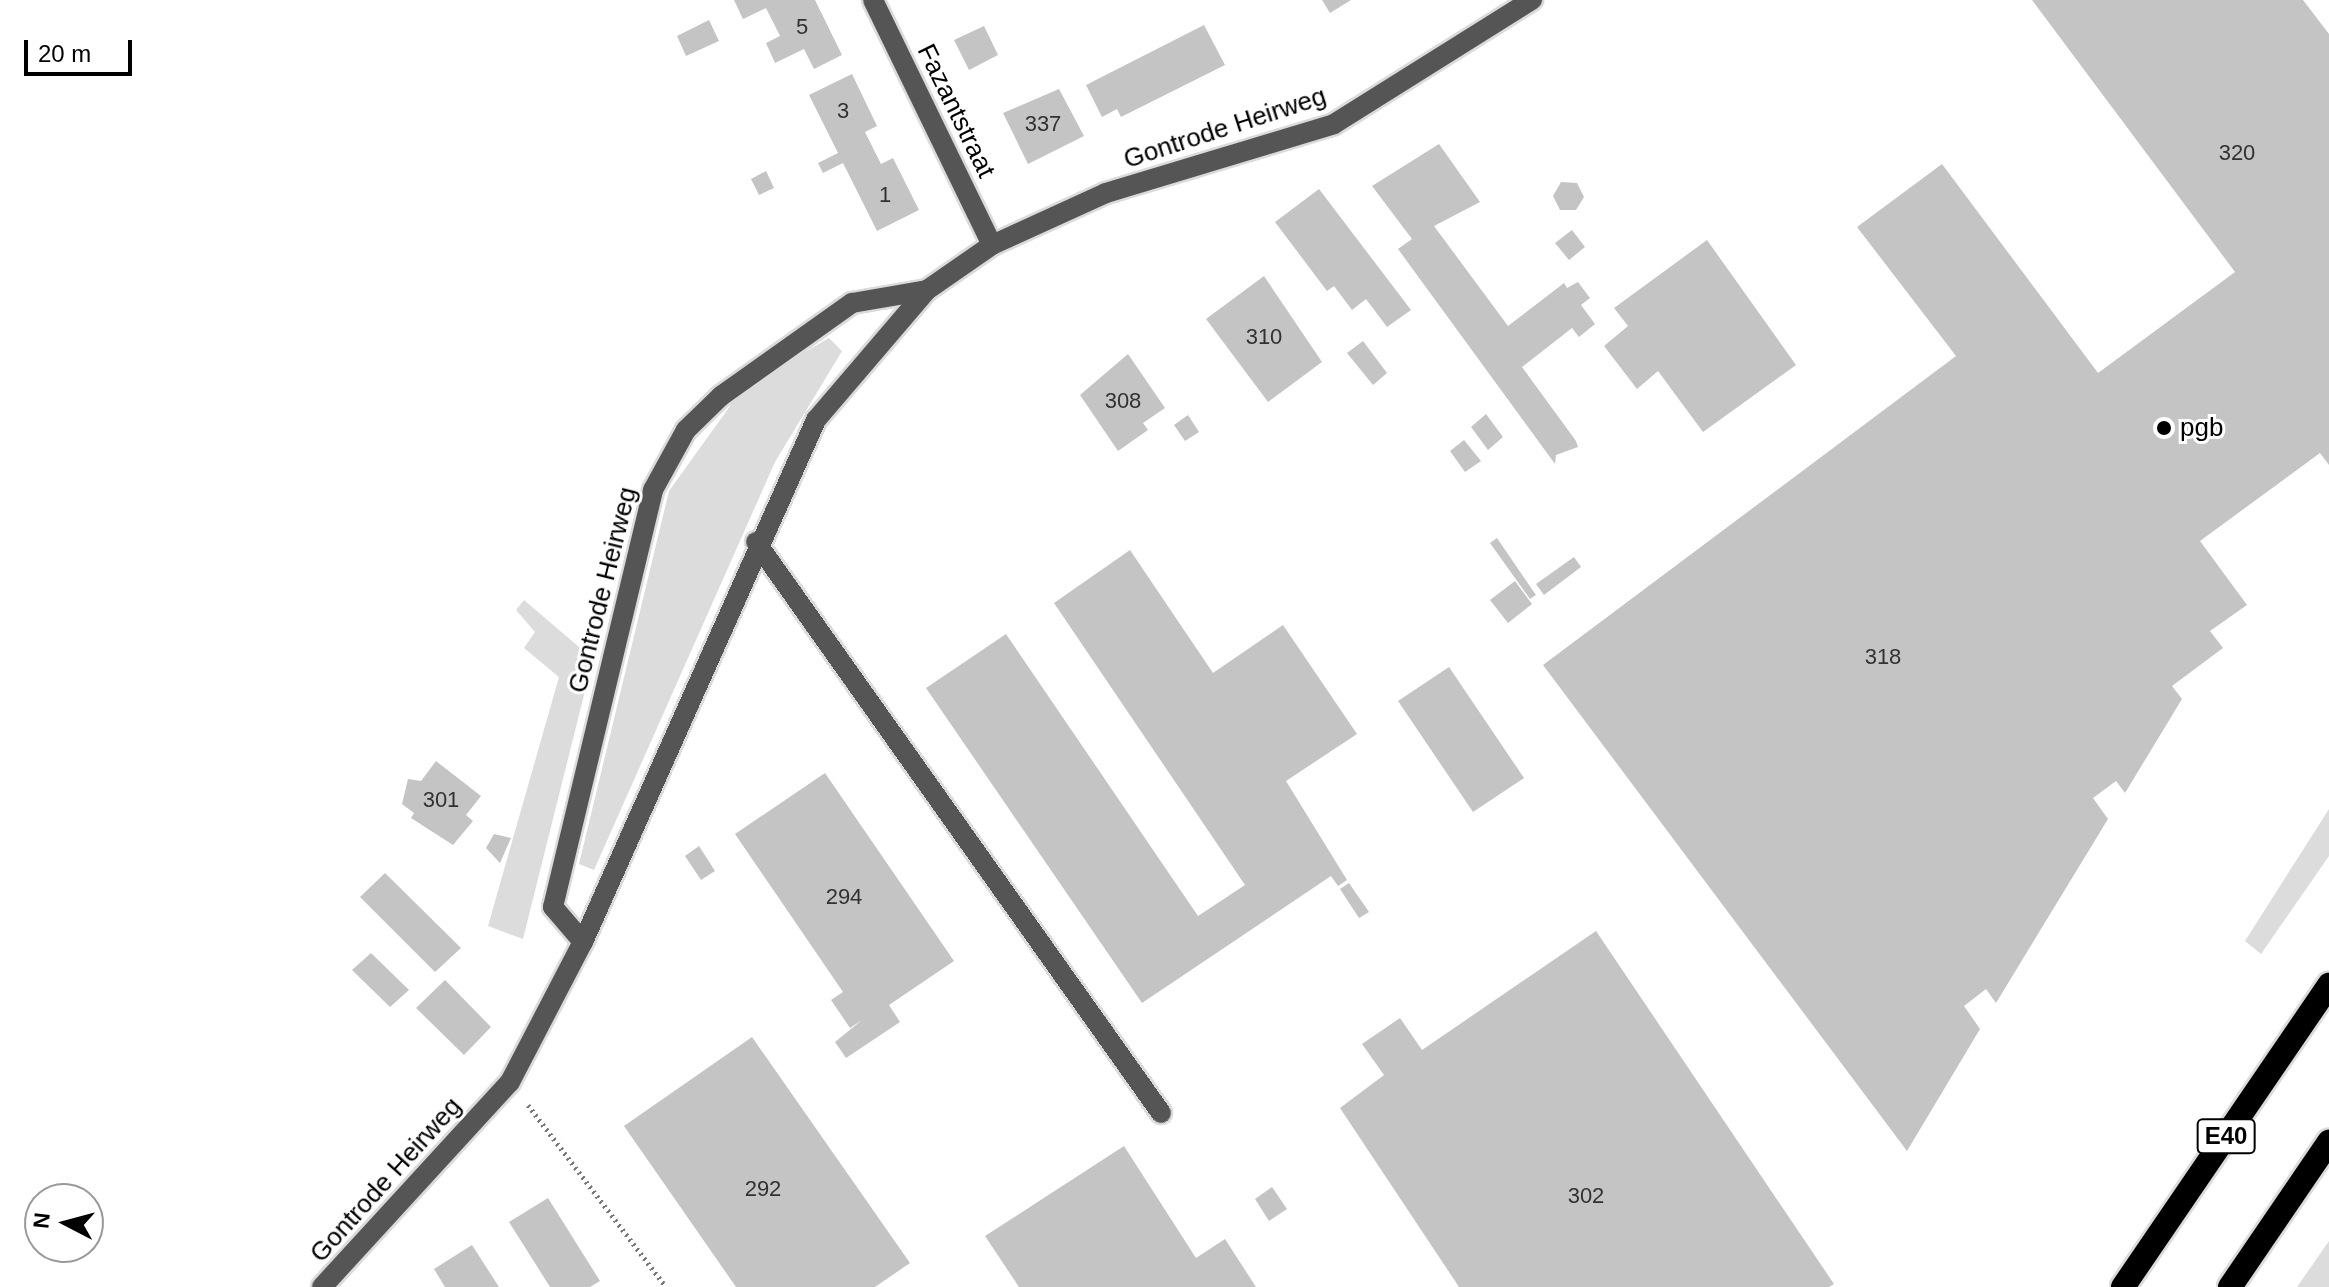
<!DOCTYPE html>
<style>
body{margin:0}
#map{position:relative;width:2329px;height:1287px;overflow:hidden;background:#fff;font-family:Helvetica,sans-serif}
div>[style]{position:absolute}
.green>*{inset:0;background:#dcdcdc}
.building>*{inset:0;background:#c4c4c4}
.path>*{height:5px;margin-top:-2.5px;transform-origin:0;background:repeating-linear-gradient(90deg,#777 0 2px,transparent 0 6px)}
.roads{filter:drop-shadow(2px 0 #dbdbdb) drop-shadow(-2px 0 #dbdbdb) drop-shadow(0 2px #dbdbdb) drop-shadow(0 -2px #dbdbdb)}
.minor>*{height:20px;margin:-10px;padding:0 10px;transform-origin:10px;border-radius:10px;background:#555}
.highway>*{height:24px;margin:-12px;padding:0 12px;transform-origin:12px;border-radius:12px;background:#000}
.dots>*{width:22px;height:22px;translate:-50% -50%;box-sizing:border-box;border:4px solid #fff;border-radius:50%}
span{translate:-50% -50%;white-space:nowrap;text-align:center;line-height:1.15;-webkit-text-stroke:6px #fff;paint-order:stroke}
.number-label{font-size:22px;color:#313131}
.number-label span{-webkit-text-stroke-width:0}
.shield-label span{padding:2px 6px;background:#fff;border:2px solid;border-radius:6px;-webkit-text-stroke-width:0}
.shield-label{font-size:24px;color:#000;font-weight:700}
.street-label{font-size:26px;color:#000}
.poi-label{font-size:26px;color:#000}
.left{translate:0 -50%;text-align:left}
.north{position:absolute;left:24px;top:1183px;width:80px;height:80px;box-sizing:border-box;background:#fff;border:2px solid #999;border-radius:50%;rotate:276deg;font-size:22px;font-weight:700;line-height:32px;text-align:center;color:#000}
.north::after{content:'';display:block;margin:auto;width:28px;height:36px;background:#000;clip-path:polygon(50% 0,100% 100%,50% 72%,0 100%)}
.scale{position:absolute;left:24px;top:40px;width:108px;height:36px;box-sizing:border-box;border:4px solid #000;border-top:0;padding-left:10px;font-size:24px;line-height:28px;white-space:nowrap;color:#000;-webkit-text-stroke:6px #fff;paint-order:stroke}
</style>
<div id="map">
<div class="green">
<div style="clip-path:polygon(829px 338px,842px 351px,775px 462px,594px 870px,579px 864px,669px 491px,743px 388px)"></div>
<div style="clip-path:polygon(524px 600px,593px 659px,523px 939px,488px 926px,559px 677px,524px 648px,535px 632px,516px 610px)"></div>
<div style="clip-path:polygon(2329px 809px,2329px 856px,2261px 954px,2245px 941px)"></div>
<div style="clip-path:polygon(2329px 1241px,2329px 1287px,2297px 1287px)"></div>
</div>
<div class="building">
<div style="clip-path:polygon(734px 0,815px 0,842px 55px,814px 69px,804px 49px,775px 63px,766px 43px,780px 36px,766px 8px,743px 19px)"></div>
<div style="clip-path:polygon(1322px 0,1351px 0,1330px 13px)"></div>
<div style="clip-path:polygon(2032px 0,2303px 0,2329px 34px,2329px 465px,2320px 453px,2200px 541px,2247px 605px,2210px 631px,2223px 648px,2172px 686px,2182px 699px,2125px 793px,2116px 781px,2093px 798px,2108px 819px,1996px 1003px,1986px 989px,1964px 1006px,1980px 1029px,1907px 1151px,1543px 665px,1956px 356px,1857px 227px,1942px 164px,2098px 373px,2235px 272px)"></div>
<div style="clip-path:polygon(709px 20px,719px 41px,686px 56px,677px 36px)"></div>
<div style="clip-path:polygon(1204px 25px,1225px 65px,1121px 117px,1117px 109px,1102px 117px,1086px 85px)"></div>
<div style="clip-path:polygon(984px 26px,998px 55px,969px 70px,954px 40px)"></div>
<div style="clip-path:polygon(852px 74px,877px 126px,865px 132px,881px 164px,893px 158px,919px 210px,877px 231px,843px 163px,823px 173px,818px 163px,838px 153px,809px 95px)"></div>
<div style="clip-path:polygon(1059px 89px,1084px 136px,1028px 164px,1003px 113px)"></div>
<div style="clip-path:polygon(1439px 144px,1480px 202px,1434px 226px,1508px 326px,1564px 283px,1567px 288px,1578px 282px,1590px 298px,1581px 305px,1595px 324px,1579px 337px,1572px 328px,1522px 367px,1576px 441px,1578px 447px,1556px 455px,1555px 464px,1398px 249px,1412px 239px,1372px 186px)"></div>
<div style="clip-path:polygon(766px 171px,774px 188px,759px 195px,751px 179px)"></div>
<div style="clip-path:polygon(1561px 182px,1577px 183px,1584px 197px,1576px 210px,1560px 210px,1553px 196px)"></div>
<div style="clip-path:polygon(1319px 189px,1411px 310px,1387px 327px,1366px 299px,1352px 310px,1334px 286px,1327px 291px,1275px 222px)"></div>
<div style="clip-path:polygon(1572px 230px,1585px 247px,1569px 260px,1555px 243px)"></div>
<div style="clip-path:polygon(1707px 240px,1796px 365px,1703px 432px,1658px 371px,1637px 389px,1604px 346px,1628px 326px,1614px 308px)"></div>
<div style="clip-path:polygon(1264px 276px,1322px 362px,1268px 402px,1206px 319px)"></div>
<div style="clip-path:polygon(1363px 341px,1387px 373px,1373px 385px,1347px 353px)"></div>
<div style="clip-path:polygon(1128px 354px,1165px 408px,1143px 423px,1148px 430px,1118px 451px,1080px 395px)"></div>
<div style="clip-path:polygon(1486px 414px,1503px 437px,1488px 450px,1471px 427px)"></div>
<div style="clip-path:polygon(1188px 415px,1199px 432px,1185px 441px,1174px 425px)"></div>
<div style="clip-path:polygon(1464px 440px,1481px 461px,1465px 472px,1450px 451px)"></div>
<div style="clip-path:polygon(1497px 538px,1536px 595px,1530px 599px,1490px 543px)"></div>
<div style="clip-path:polygon(1130px 550px,1213px 673px,1283px 625px,1357px 734px,1286px 781px,1347px 880px,1338px 886px,1331px 876px,1142px 1003px,926px 688px,1006px 634px,1198px 916px,1245px 885px,1054px 603px)"></div>
<div style="clip-path:polygon(1574px 557px,1581px 567px,1544px 595px,1536px 584px)"></div>
<div style="clip-path:polygon(1515px 581px,1532px 604px,1508px 623px,1490px 600px)"></div>
<div style="clip-path:polygon(1449px 667px,1524px 778px,1473px 812px,1398px 701px)"></div>
<div style="clip-path:polygon(436px 761px,481px 796px,466px 815px,473px 821px,453px 845px,411px 818px,414px 813px,402px 804px,408px 779px,421px 781px)"></div>
<div style="clip-path:polygon(825px 773px,954px 961px,889px 1005px,900px 1022px,846px 1058px,835px 1042px,862px 1020px,850px 1028px,831px 1000px,843px 992px,735px 834px)"></div>
<div style="clip-path:polygon(494px 834px,511px 838px,500px 863px,486px 848px)"></div>
<div style="clip-path:polygon(699px 846px,715px 871px,701px 880px,685px 856px)"></div>
<div style="clip-path:polygon(385px 873px,461px 948px,435px 972px,360px 897px)"></div>
<div style="clip-path:polygon(1349px 883px,1369px 912px,1359px 918px,1340px 889px)"></div>
<div style="clip-path:polygon(1596px 931px,1834px 1284px,1829px 1287px,1459px 1287px,1340px 1108px,1384px 1075px,1362px 1044px,1400px 1018px,1422px 1050px)"></div>
<div style="clip-path:polygon(371px 953px,409px 990px,390px 1007px,352px 970px)"></div>
<div style="clip-path:polygon(445px 980px,491px 1027px,464px 1055px,416px 1008px)"></div>
<div style="clip-path:polygon(752px 1037px,910px 1263px,875px 1287px,736px 1287px,624px 1126px)"></div>
<div style="clip-path:polygon(1124px 1146px,1196px 1258px,1225px 1239px,1256px 1287px,1019px 1287px,985px 1236px)"></div>
<div style="clip-path:polygon(1272px 1187px,1287px 1209px,1269px 1221px,1255px 1199px)"></div>
<div style="clip-path:polygon(548px 1198px,600px 1281px,590px 1287px,550px 1287px,509px 1222px)"></div>
<div style="clip-path:polygon(472px 1245px,499px 1287px,445px 1287px,434px 1269px)"></div>
</div>
<div class="path">
<div style="left:528px;top:1105px;width:228px;rotate:52.8deg"></div>
</div>
<div class="roads">
<div class="minor">
<div style="left:873px;top:0;width:272px;rotate:64.1deg"></div>
<div style="left:756px;top:542px;width:700px;rotate:54.65deg"></div>
<div style="left:583px;top:942px;width:46px;rotate:-130.6deg"></div>
<div style="left:553px;top:907px;width:429px;rotate:-76.5deg"></div>
<div style="left:653px;top:490px;width:68px;rotate:-61.2deg"></div>
<div style="left:686px;top:430px;width:49px;rotate:-44.2deg"></div>
<div style="left:721px;top:396px;width:161px;rotate:-35.4deg"></div>
<div style="left:852px;top:303px;width:76px;rotate:-9.8deg"></div>
<div style="left:322px;top:1287px;width:278px;rotate:-47.5deg"></div>
<div style="left:510px;top:1082px;width:158px;rotate:-62.5deg"></div>
<div style="left:583px;top:942px;width:572px;rotate:-65.95deg"></div>
<div style="left:816px;top:420px;width:171px;rotate:-49.5deg"></div>
<div style="left:927px;top:290px;width:79px;rotate:-34.7deg"></div>
<div style="left:992px;top:245px;width:125px;rotate:-24.5deg"></div>
<div style="left:1106px;top:193px;width:238px;rotate:-16.8deg"></div>
<div style="left:1334px;top:124px;width:234px;rotate:-32.1deg"></div>
</div>
<div class="highway">
<div style="left:2123px;top:1287px;width:366px;rotate:-55.7deg"></div>
<div style="left:2230px;top:1287px;width:176px;rotate:-55.7deg"></div>
</div>
</div>
<div class="dots">
<div style="left:2164px;top:428px;background:#000"></div>
</div>
<div class="number-label">
<span style="left:802px;top:27px">5</span>
<span style="left:843px;top:111px">3</span>
<span style="left:1043px;top:124px">337</span>
<span style="left:2237px;top:153px">320</span>
<span style="left:885px;top:195px">1</span>
<span style="left:1264px;top:337px">310</span>
<span style="left:1123px;top:401px">308</span>
<span style="left:1883px;top:657px">318</span>
<span style="left:441px;top:800px">301</span>
<span style="left:844px;top:897px">294</span>
<span style="left:763px;top:1189px">292</span>
<span style="left:1586px;top:1196px">302</span>
</div>
<div class="shield-label">
<span style="left:2226px;top:1136px">E40</span>
</div>
<div class="street-label">
<span style="left:956px;top:111px;rotate:64deg">Fazantstraat</span>
<span style="left:1225px;top:128px;rotate:-18deg">Gontrode Heirweg</span>
<span style="left:603px;top:590px;rotate:-76deg">Gontrode Heirweg</span>
<span style="left:386px;top:1180px;rotate:-48deg">Gontrode Heirweg</span>
</div>
<div class="poi-label">
<span class="left" style="left:2180px;top:428px">pgb</span>
</div>
<div class="north">N</div>
<div class="scale">20 m</div>
</div>
